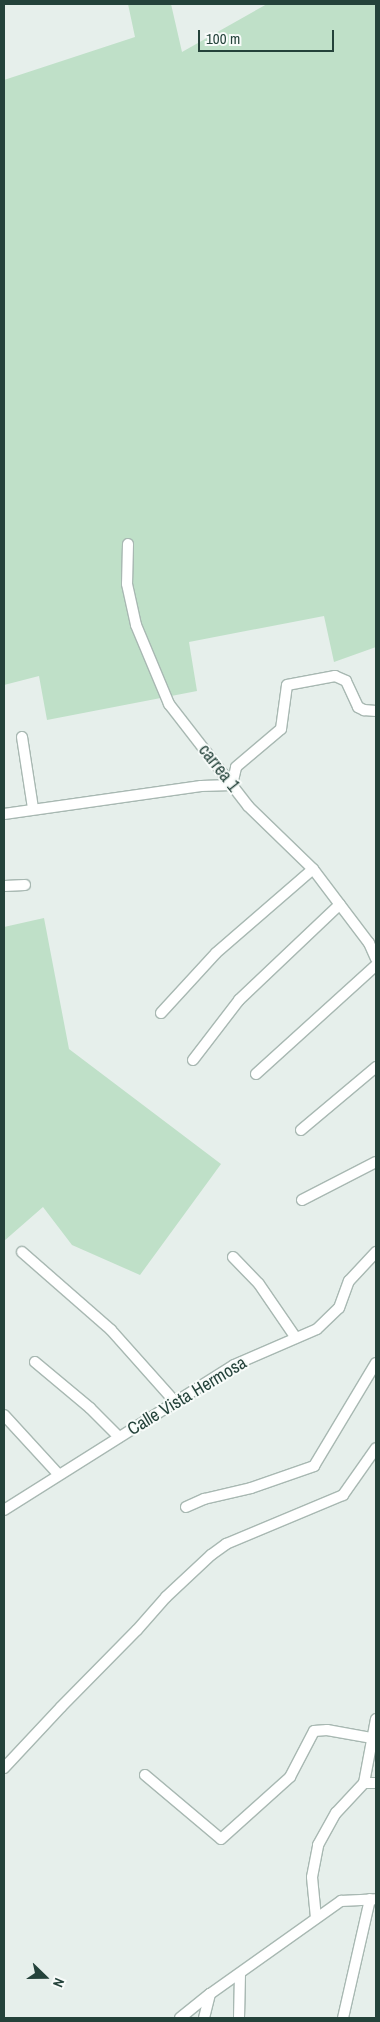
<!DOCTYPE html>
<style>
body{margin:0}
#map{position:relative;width:380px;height:2022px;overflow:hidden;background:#e6efeb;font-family:"Archivo Narrow",sans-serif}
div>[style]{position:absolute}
.green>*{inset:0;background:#bfe0c8}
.roads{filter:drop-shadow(1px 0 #a8b8b2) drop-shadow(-1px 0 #a8b8b2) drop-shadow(0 1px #a8b8b2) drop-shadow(0 -1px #a8b8b2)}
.minor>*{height:10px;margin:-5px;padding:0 5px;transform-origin:5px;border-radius:5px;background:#fff}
span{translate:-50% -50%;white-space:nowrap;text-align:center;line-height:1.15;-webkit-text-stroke:4px #f7fbf9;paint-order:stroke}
.street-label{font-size:18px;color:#24423a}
.frame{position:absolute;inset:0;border:5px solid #24423a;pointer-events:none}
.north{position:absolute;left:20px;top:1952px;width:50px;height:50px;-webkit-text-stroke:4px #f7fbf9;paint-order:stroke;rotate:112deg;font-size:14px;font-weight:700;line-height:20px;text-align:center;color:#24423a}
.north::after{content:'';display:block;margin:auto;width:18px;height:22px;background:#24423a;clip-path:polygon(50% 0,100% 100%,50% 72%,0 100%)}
.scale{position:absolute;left:198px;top:30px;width:136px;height:22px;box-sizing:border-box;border:2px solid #24423a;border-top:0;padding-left:6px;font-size:15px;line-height:18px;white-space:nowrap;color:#24423a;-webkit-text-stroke:4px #f7fbf9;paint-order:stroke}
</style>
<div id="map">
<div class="green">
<div style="clip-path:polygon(128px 4px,171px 4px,182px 52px,267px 4px,376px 4px,376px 647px,334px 662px,324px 616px,189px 642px,197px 691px,47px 720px,39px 676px,4px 685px,4px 80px,135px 37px)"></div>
<div style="clip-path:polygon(44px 918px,69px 1049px,221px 1164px,140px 1275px,72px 1245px,43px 1207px,4px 1241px,4px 927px)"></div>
</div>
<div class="roads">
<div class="minor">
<div style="left:128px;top:544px;width:40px;rotate:91.4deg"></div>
<div style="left:127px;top:584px;width:42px;rotate:77.6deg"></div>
<div style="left:136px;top:625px;width:86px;rotate:67.3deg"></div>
<div style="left:169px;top:704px;width:129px;rotate:52.2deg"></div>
<div style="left:248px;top:806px;width:91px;rotate:44.1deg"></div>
<div style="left:313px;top:869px;width:93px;rotate:52.9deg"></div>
<div style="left:369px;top:943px;width:17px;rotate:66deg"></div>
<div style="left:22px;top:737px;width:72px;rotate:81.2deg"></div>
<div style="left:4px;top:814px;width:199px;rotate:-8.1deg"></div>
<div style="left:201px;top:786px;width:31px;rotate:-2deg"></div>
<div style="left:232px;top:785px;width:18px;rotate:-77deg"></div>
<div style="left:236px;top:767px;width:59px;rotate:-40.2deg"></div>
<div style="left:281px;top:729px;width:44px;rotate:-82.2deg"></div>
<div style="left:287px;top:685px;width:49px;rotate:-10.6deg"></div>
<div style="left:335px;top:676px;width:12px;rotate:24deg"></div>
<div style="left:346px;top:681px;width:29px;rotate:65deg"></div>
<div style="left:358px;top:707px;width:7px;rotate:27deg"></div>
<div style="left:364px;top:710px;width:12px;rotate:5deg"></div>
<div style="left:4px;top:886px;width:21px;rotate:-3deg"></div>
<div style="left:161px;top:1013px;width:81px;rotate:-47.5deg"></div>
<div style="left:216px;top:953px;width:128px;rotate:-40.9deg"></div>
<div style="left:193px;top:1060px;width:76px;rotate:-52.5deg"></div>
<div style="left:239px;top:1000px;width:139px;rotate:-43.5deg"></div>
<div style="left:256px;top:1074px;width:162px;rotate:-42.2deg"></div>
<div style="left:301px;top:1130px;width:98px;rotate:-40deg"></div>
<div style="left:302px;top:1200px;width:83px;rotate:-27.2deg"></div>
<div style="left:22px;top:1252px;width:118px;rotate:41.2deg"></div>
<div style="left:111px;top:1330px;width:98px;rotate:48.3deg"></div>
<div style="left:233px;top:1257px;width:37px;rotate:46deg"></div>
<div style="left:259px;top:1284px;width:65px;rotate:55.6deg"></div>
<div style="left:35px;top:1362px;width:72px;rotate:39.9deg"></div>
<div style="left:90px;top:1408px;width:41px;rotate:45deg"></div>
<div style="left:4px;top:1415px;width:80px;rotate:47.5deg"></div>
<div style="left:186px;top:1507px;width:20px;rotate:-24deg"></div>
<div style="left:204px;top:1499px;width:48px;rotate:-13.2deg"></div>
<div style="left:251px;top:1488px;width:67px;rotate:-19.2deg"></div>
<div style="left:314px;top:1466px;width:120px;rotate:-59deg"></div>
<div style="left:4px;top:1510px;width:272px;rotate:-32.2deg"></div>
<div style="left:234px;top:1365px;width:90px;rotate:-23.4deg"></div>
<div style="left:317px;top:1329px;width:30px;rotate:-44deg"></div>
<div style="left:339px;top:1308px;width:29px;rotate:-70deg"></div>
<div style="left:349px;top:1281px;width:40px;rotate:-47deg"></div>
<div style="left:4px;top:1768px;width:83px;rotate:-46.9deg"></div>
<div style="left:61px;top:1707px;width:108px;rotate:-45.4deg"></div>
<div style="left:137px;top:1630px;width:44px;rotate:-48.7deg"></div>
<div style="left:166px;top:1597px;width:62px;rotate:-43deg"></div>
<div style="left:211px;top:1555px;width:19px;rotate:-36deg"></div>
<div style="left:226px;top:1544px;width:127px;rotate:-22.7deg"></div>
<div style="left:343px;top:1495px;width:57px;rotate:-54.9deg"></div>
<div style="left:145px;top:1775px;width:99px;rotate:40.1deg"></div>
<div style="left:221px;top:1839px;width:93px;rotate:-41.9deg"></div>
<div style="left:290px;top:1777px;width:52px;rotate:-62.4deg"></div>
<div style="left:314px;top:1731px;width:13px;rotate:-4deg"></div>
<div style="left:327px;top:1730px;width:46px;rotate:10.1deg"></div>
<div style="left:364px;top:1783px;width:12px"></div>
<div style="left:316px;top:1918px;width:41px;rotate:-95.6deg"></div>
<div style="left:312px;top:1877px;width:33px;rotate:-79deg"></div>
<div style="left:318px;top:1845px;width:37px;rotate:-61deg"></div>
<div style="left:336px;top:1813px;width:41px;rotate:-47deg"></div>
<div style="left:364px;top:1783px;width:65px;rotate:-79.4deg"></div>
<div style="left:180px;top:2018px;width:38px;rotate:-39deg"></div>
<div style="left:210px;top:1994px;width:161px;rotate:-35.4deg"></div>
<div style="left:341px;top:1901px;width:35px;rotate:-3deg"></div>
<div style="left:204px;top:2018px;width:25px;rotate:-76deg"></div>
<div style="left:239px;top:2018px;width:44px;rotate:-88.7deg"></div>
<div style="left:343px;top:2018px;width:122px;rotate:-77.2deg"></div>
</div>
</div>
<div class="street-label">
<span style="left:219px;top:768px;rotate:52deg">carrea 1</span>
<span style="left:187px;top:1396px;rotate:-31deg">Calle Vista Hermosa</span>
</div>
<div class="frame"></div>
<div class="north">N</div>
<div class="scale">100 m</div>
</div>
